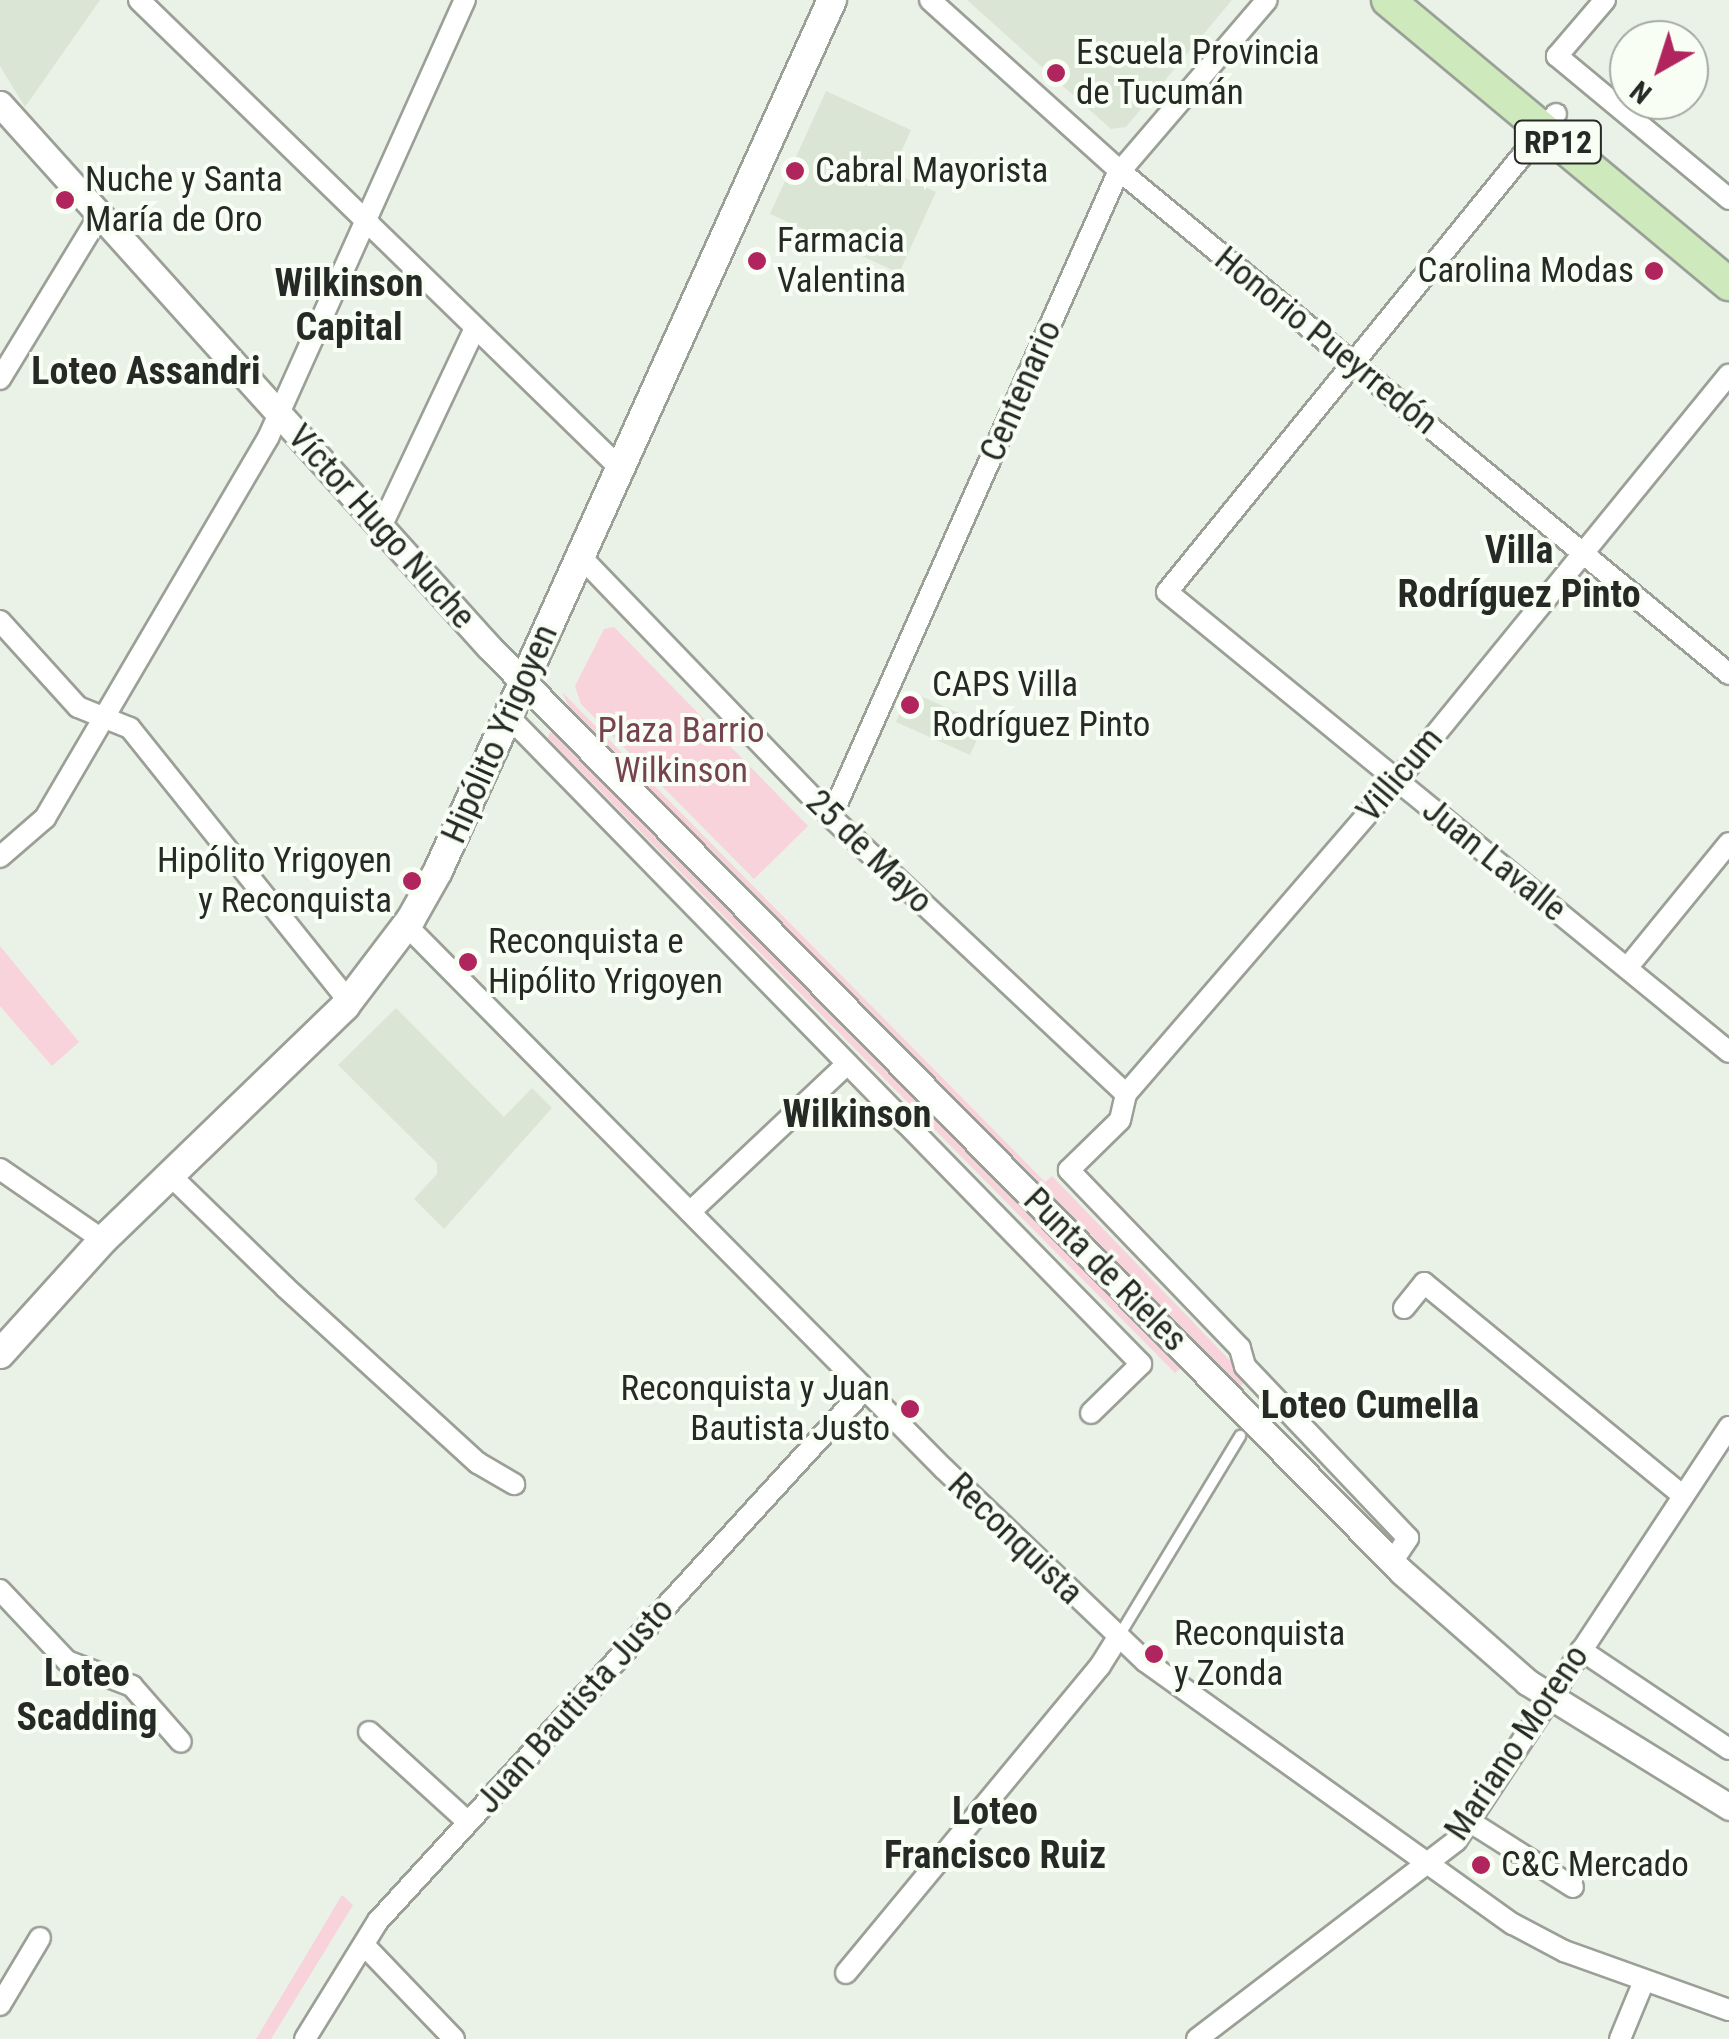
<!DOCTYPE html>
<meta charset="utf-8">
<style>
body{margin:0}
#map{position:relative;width:1729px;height:2039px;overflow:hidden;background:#eaf1e7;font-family:"Roboto Condensed",sans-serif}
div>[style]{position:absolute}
.built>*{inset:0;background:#dbe5d5}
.green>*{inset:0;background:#f8d3db}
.roads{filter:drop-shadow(2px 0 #9ba097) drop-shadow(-2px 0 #9ba097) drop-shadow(0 2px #9ba097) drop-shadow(0 -2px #9ba097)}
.service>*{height:10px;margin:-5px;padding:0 5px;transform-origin:5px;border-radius:5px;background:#fff}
.minor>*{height:20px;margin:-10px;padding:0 10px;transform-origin:10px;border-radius:10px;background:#fff}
.tertiary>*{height:25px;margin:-12.5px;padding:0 12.5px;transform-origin:12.5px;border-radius:12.5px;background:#fff}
.secondary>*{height:28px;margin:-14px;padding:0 14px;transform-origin:14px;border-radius:14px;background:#fff}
.primary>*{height:32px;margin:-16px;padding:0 16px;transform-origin:16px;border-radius:16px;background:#ceeabc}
.dots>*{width:28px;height:28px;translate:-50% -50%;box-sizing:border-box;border:5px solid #f8fef4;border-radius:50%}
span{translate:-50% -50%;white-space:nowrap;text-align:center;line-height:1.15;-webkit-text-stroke:8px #f8fef4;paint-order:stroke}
.shield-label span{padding:2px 8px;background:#f8fef4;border:2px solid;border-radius:8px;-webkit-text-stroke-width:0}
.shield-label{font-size:32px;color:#262925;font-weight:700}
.poi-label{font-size:35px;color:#262925}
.left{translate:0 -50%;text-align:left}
.right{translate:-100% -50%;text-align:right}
.street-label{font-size:35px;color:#262925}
.park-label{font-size:35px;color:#764251}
.neighbourhood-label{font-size:38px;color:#262925;font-weight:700}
.north{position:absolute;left:1609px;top:20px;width:100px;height:100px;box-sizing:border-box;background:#f8fef4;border:2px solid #a4a9a1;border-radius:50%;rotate:219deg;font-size:28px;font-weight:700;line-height:40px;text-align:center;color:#262925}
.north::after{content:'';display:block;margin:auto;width:35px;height:45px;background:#b1255e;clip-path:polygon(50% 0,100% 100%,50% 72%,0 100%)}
</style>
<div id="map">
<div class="built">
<div style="clip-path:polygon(0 0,100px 0,25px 107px,0 66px)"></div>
<div style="clip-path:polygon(967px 0,1232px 0,1126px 127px,1111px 129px)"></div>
<div style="clip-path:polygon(826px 91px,911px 130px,892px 172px,936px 192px,899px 273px,770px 214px)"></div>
<div style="clip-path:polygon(909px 691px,984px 724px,970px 755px,896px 722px)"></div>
<div style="clip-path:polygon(396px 1008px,504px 1117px,532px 1088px,552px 1108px,444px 1229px,414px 1199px,437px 1174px,437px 1163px,338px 1065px)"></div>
</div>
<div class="green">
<div style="clip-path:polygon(614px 627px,808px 826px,754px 879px,581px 704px,575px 686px,604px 629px)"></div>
<div style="clip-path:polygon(562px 692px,1045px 1182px,1052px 1176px,1246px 1377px,1241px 1387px,569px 707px)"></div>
<div style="clip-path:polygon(550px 732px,553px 733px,1181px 1368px,1175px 1373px,548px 738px)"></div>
<div style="clip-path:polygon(0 946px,79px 1042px,52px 1066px,0 1006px)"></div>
<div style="clip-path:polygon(342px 1895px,353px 1905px,271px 2039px,256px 2039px)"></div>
</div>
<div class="roads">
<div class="service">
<div style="left:1119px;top:1636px;width:234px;rotate:-58.8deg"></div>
</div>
<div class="minor">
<div style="left:139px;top:0;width:671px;rotate:44.22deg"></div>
<div style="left:930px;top:0;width:256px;rotate:42deg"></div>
<div style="left:1120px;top:171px;width:790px;rotate:39.55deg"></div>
<div style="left:1605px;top:0;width:74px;rotate:130.6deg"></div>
<div style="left:1557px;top:56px;width:224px;rotate:39.7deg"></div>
<div style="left:1556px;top:114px;width:616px;rotate:129.14deg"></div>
<div style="left:1167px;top:592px;width:726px;rotate:39.3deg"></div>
<div style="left:0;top:379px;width:191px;rotate:-58.7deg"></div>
<div style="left:381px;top:527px;width:220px;rotate:-64.7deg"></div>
<div style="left:580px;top:556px;width:362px;rotate:46.1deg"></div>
<div style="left:831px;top:817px;width:405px;rotate:43.2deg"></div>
<div style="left:0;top:621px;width:116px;rotate:47.8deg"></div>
<div style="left:78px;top:707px;width:56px;rotate:22deg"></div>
<div style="left:130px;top:728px;width:350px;rotate:51.3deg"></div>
<div style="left:508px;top:716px;width:906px;rotate:45.67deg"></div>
<div style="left:1141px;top:1364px;width:70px;rotate:135.6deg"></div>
<div style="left:831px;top:817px;width:703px;rotate:-65.99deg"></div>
<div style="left:1117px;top:175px;width:230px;rotate:-49.4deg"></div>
<div style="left:0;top:857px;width:60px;rotate:-40.9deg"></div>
<div style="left:45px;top:818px;width:441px;rotate:-59.6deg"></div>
<div style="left:268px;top:438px;width:480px;rotate:-65.8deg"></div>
<div style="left:407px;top:926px;width:764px;rotate:45.32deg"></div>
<div style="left:944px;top:1469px;width:278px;rotate:43.7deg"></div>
<div style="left:1145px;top:1661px;width:452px;rotate:35.6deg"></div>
<div style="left:1513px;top:1924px;width:58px;rotate:27.9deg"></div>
<div style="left:1564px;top:1951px;width:175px;rotate:19.7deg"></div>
<div style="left:1627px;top:968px;width:161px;rotate:-50.8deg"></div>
<div style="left:0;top:1169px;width:125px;rotate:34.6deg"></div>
<div style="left:170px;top:1175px;width:161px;rotate:44.2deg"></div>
<div style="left:285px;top:1287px;width:261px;rotate:42.4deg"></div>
<div style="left:478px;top:1463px;width:42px;rotate:30.3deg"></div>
<div style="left:690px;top:1212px;width:216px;rotate:-43.3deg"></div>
<div style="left:1404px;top:1308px;width:32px;rotate:-51deg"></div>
<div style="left:1424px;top:1283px;width:335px;rotate:39.4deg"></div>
<div style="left:1392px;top:1562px;width:29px;rotate:-56deg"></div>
<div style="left:1408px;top:1538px;width:237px;rotate:-133.5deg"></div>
<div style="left:1245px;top:1366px;width:19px;rotate:-106deg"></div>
<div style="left:1240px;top:1348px;width:247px;rotate:-133.9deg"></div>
<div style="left:1069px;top:1170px;width:71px;rotate:-44.4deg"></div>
<div style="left:1120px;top:1120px;width:27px;rotate:-77deg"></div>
<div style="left:1126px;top:1094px;width:452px;rotate:-49.2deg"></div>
<div style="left:1421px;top:752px;width:487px;rotate:-50.8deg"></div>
<div style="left:0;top:1590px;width:98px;rotate:46.7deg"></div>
<div style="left:67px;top:1661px;width:70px;rotate:21deg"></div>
<div style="left:132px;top:1686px;width:74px;rotate:48.8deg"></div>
<div style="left:1581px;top:1650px;width:178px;rotate:33.8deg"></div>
<div style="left:369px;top:1732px;width:134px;rotate:42.3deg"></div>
<div style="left:1469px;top:1821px;width:123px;rotate:32.4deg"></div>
<div style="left:364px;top:1945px;width:130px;rotate:46.2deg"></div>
<div style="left:846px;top:1973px;width:398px;rotate:-50.4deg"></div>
<div style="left:1100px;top:1666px;width:34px;rotate:-58deg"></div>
<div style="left:0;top:2005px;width:78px;rotate:-59.2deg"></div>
<div style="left:305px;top:2039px;width:139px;rotate:-58.3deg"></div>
<div style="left:378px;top:1921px;width:721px;rotate:-47.53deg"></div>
<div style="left:1197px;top:2039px;width:326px;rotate:-37.4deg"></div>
<div style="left:1456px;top:1841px;width:496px;rotate:-56.6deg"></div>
<div style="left:1620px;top:2039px;width:63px;rotate:-67.5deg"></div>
</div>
<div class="tertiary">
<div style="left:0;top:104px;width:731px;rotate:48deg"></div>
<div style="left:489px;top:647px;width:1300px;rotate:45.37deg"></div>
<div style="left:1402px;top:1572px;width:167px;rotate:41.3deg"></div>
<div style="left:1527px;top:1682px;width:238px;rotate:31.7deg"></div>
</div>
<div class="secondary">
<div style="left:0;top:1354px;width:154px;rotate:-47.9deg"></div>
<div style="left:103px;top:1240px;width:337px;rotate:-44deg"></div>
<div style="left:345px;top:1006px;width:109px;rotate:-52.8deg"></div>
<div style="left:411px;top:919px;width:55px;rotate:-60.6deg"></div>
<div style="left:438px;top:871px;width:956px;rotate:-65.66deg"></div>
</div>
<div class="primary">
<div style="left:1388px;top:0;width:444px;rotate:39.8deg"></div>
</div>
</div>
<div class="dots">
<div style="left:1056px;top:73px;background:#b1255e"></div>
<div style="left:795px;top:171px;background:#b1255e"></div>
<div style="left:65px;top:200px;background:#b1255e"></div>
<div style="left:757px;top:261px;background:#b1255e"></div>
<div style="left:1654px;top:271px;background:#b1255e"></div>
<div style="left:910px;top:705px;background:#b1255e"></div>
<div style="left:412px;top:881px;background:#b1255e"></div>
<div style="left:468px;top:962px;background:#b1255e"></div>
<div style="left:910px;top:1409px;background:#b1255e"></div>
<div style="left:1154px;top:1654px;background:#b1255e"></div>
<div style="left:1481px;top:1865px;background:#b1255e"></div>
</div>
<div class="shield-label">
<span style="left:1558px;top:142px">RP12</span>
</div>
<div class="poi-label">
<span class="left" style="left:1076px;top:73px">Escuela Provincia<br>de Tucumán</span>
<span class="left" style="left:815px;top:171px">Cabral Mayorista</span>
<span class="left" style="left:85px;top:200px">Nuche y Santa<br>María de Oro</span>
<span class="left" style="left:777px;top:261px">Farmacia<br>Valentina</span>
<span class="right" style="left:1634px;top:271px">Carolina Modas</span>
<span class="left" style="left:932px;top:705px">CAPS Villa<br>Rodríguez Pinto</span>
<span class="right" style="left:392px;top:881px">Hipólito Yrigoyen<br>y Reconquista</span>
<span class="left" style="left:488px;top:962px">Reconquista e<br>Hipólito Yrigoyen</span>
<span class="right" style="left:890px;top:1409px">Reconquista y Juan<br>Bautista Justo</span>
<span class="left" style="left:1174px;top:1654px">Reconquista<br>y Zonda</span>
<span class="left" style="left:1501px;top:1865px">C&amp;C Mercado</span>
</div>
<div class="street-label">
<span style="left:1326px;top:341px;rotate:39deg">Honorio Pueyrredón</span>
<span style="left:1021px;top:391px;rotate:-66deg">Centenario</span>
<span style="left:381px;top:527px;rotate:48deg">Víctor Hugo Nuche</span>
<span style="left:500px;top:734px;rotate:-66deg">Hipólito Yrigoyen</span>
<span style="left:1400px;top:775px;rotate:-50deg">Villicum</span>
<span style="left:869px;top:852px;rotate:44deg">25 de Mayo</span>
<span style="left:1494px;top:860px;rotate:39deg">Juan Lavalle</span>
<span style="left:1105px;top:1270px;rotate:45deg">Punta de Rieles</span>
<span style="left:1015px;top:1539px;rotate:44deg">Reconquista</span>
<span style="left:575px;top:1706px;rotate:-48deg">Juan Bautista Justo</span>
<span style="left:1517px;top:1743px;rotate:-56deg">Mariano Moreno</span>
</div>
<div class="park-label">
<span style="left:681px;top:751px">Plaza Barrio<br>Wilkinson</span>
</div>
<div class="neighbourhood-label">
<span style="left:349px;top:306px">Wilkinson<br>Capital</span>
<span style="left:146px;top:372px">Loteo Assandri</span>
<span style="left:1519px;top:573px">Villa<br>Rodríguez Pinto</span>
<span style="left:857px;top:1115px">Wilkinson</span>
<span style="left:1370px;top:1406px">Loteo Cumella</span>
<span style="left:87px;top:1696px">Loteo<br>Scadding</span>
<span style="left:995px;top:1834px">Loteo<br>Francisco Ruiz</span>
</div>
<div class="north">N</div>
</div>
